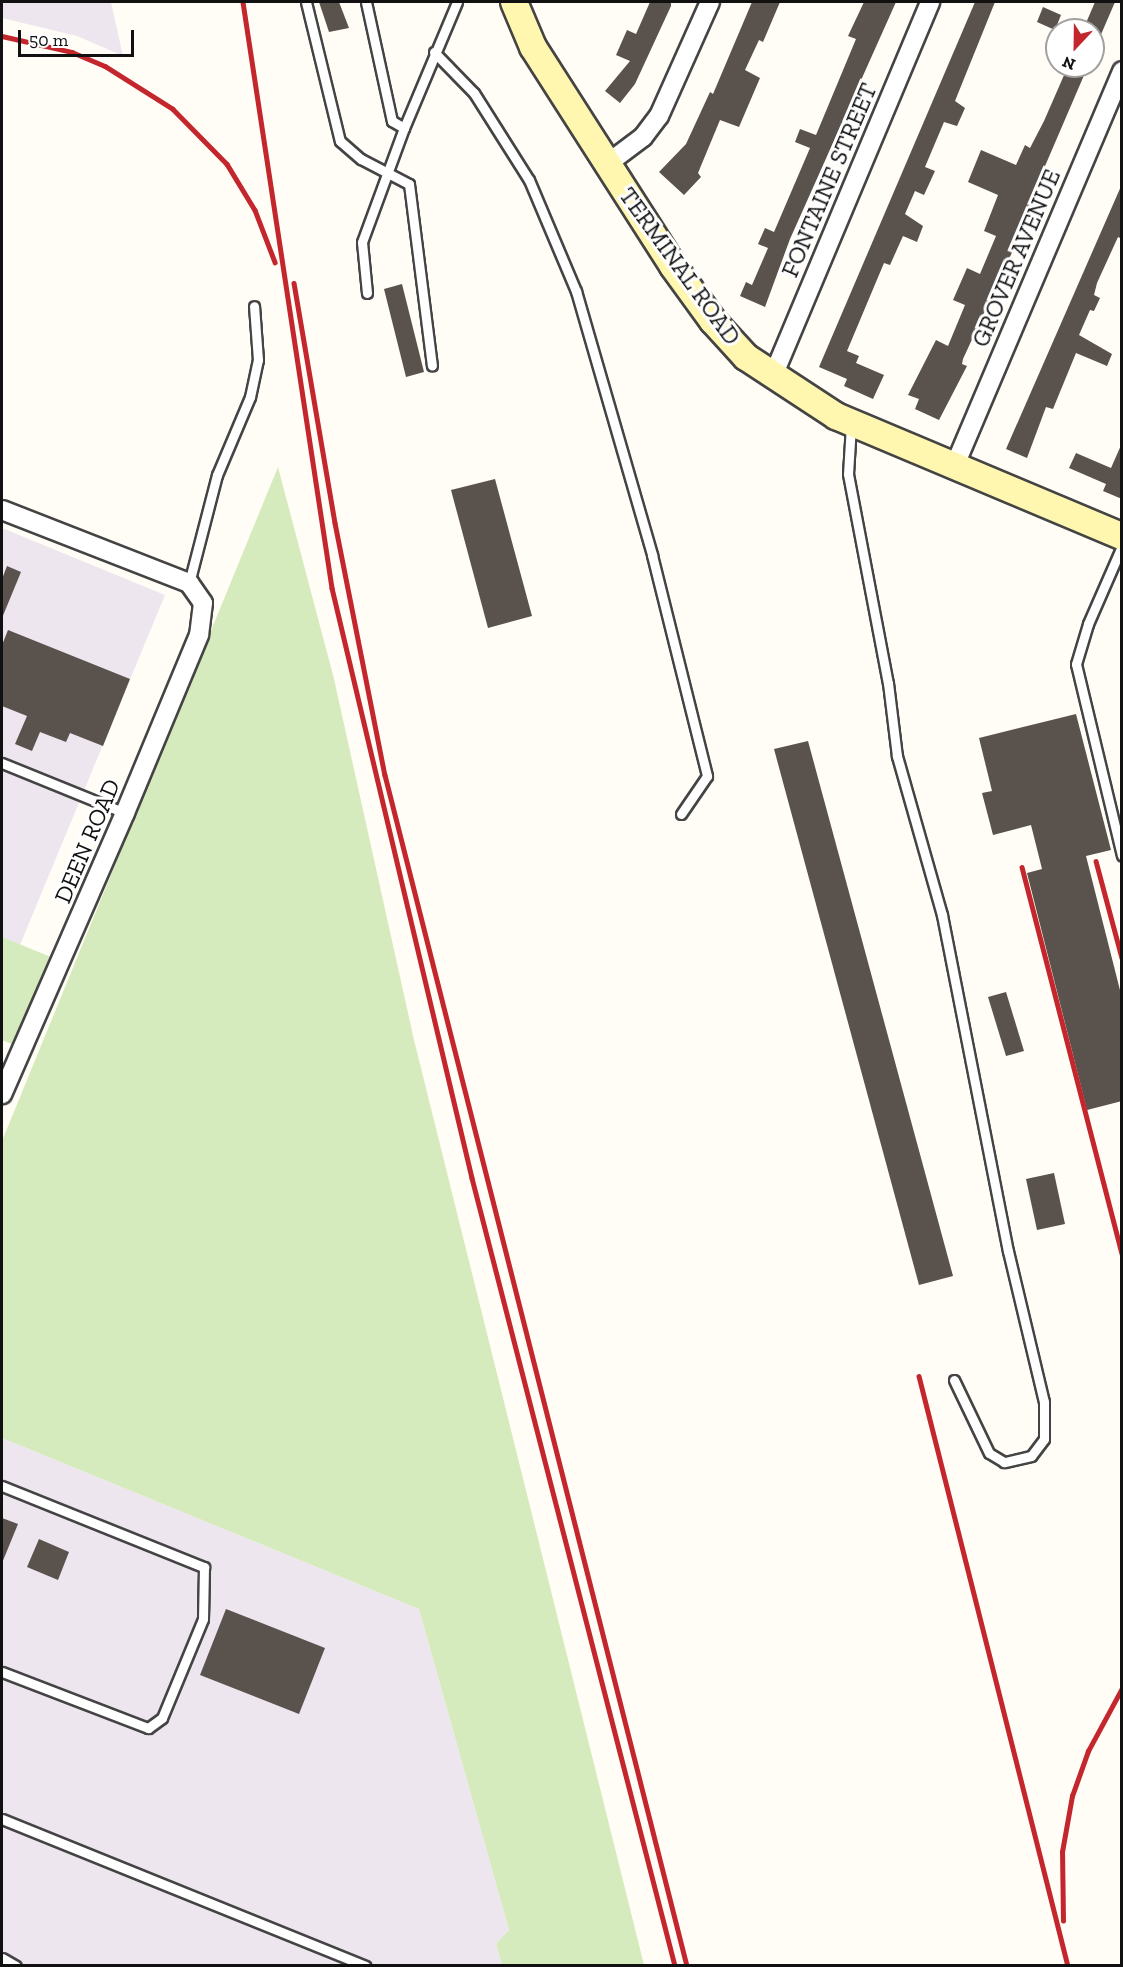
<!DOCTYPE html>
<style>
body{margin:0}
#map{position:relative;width:1123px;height:1967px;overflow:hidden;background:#fffdf5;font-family:"Zilla Slab",serif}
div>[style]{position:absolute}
.industrial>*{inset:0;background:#eee6ef}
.green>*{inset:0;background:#d5ebbd}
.building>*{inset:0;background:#5a524d}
.roads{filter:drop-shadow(2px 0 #444) drop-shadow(-2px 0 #444) drop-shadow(0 2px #444) drop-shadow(0 -2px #444)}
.service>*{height:9px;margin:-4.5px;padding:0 4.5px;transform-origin:4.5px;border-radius:4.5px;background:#fff}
.minor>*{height:18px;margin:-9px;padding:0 9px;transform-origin:9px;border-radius:9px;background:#fff}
.secondary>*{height:26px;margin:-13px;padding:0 13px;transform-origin:13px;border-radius:13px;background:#fff6b0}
.rail>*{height:4.5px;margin:-2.25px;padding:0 2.25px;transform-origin:2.25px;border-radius:2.25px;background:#c4262e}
span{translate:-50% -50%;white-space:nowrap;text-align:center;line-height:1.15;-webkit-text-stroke:6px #fff;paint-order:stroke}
.street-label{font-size:24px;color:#111}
.frame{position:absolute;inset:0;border:3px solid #111;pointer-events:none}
.north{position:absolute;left:1045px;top:18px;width:60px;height:60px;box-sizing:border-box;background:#fff;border:2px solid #a0a0a0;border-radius:50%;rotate:202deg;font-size:16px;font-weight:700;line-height:24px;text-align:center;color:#111}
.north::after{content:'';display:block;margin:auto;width:21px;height:27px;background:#c4262e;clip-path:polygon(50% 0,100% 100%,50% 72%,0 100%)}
.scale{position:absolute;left:18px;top:30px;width:116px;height:27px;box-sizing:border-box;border:3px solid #111;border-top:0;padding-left:8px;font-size:18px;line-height:21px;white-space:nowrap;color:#111;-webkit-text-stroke:4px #fff;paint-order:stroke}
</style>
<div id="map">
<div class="industrial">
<div style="clip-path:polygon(2px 2px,111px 2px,123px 56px,77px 36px,2px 18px)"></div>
<div style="clip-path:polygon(2px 528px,165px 595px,20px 945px,2px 937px)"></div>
<div style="clip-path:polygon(2px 1438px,419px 1609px,509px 1930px,496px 1944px,502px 1965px,2px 1965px)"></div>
</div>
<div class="green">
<div style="clip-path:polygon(278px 467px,334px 679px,414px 1040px,644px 1965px,502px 1965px,496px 1944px,509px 1930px,419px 1609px,2px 1438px,2px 1141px)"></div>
<div style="clip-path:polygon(2px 937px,51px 957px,14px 1045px,2px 1040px)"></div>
</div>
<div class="building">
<div style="clip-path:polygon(319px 2px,339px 2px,349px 28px,329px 32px)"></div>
<div style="clip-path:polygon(650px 2px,671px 2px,671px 6px,635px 84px,620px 103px,605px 91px,630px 61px,616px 55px,627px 30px,636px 34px)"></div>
<div style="clip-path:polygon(752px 2px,780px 2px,763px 42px,759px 40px,745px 70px,760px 78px,739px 127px,720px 120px,698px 173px,701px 177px,684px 195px,659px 172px,686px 144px,710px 92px,713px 94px)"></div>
<div style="clip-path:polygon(864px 2px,896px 2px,790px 239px,765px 307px,740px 296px,746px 282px,752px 285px,768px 248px,758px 244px,765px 228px,774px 232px,810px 148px,795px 142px,800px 129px,816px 135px,856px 39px,848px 36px)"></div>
<div style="clip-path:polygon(975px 2px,995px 2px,955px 101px,965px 108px,957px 126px,944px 122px,925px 167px,935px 171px,924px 195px,915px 191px,905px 214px,923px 226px,917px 242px,903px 236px,890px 265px,884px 263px,847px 351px,859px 356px,856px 363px,884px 375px,873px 399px,844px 386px,847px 379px,819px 367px)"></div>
<div style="clip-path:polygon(1095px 2px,1115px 2px,1093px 53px,1093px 30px,1083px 30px)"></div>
<div style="clip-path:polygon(1043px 7px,1061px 15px,1055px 30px,1037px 22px)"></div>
<div style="clip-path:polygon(1068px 66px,1088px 66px,1036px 187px,1032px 209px,963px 359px,962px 364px,967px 366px,939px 420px,915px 409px,919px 399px,908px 395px,936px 340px,948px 346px,965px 305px,953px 300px,967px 268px,980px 274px,996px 236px,984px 231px,998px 195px,968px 182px,981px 150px,1016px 165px,1025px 145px,1030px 148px,1044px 121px)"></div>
<div style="clip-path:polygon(1122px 184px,1122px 239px,1118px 237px,1097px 283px,1094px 295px,1100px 298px,1094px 311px,1090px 310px,1079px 335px,1112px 354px,1107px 366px,1076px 353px,1053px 409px,1046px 407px,1027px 458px,1006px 449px)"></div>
<div style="clip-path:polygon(402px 284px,424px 372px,406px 377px,384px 289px)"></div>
<div style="clip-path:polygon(1122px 443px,1122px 499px,1103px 491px,1106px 484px,1069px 468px,1076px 453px,1111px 468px)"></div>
<div style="clip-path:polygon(495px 479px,532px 616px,488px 628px,451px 490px)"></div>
<div style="clip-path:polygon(7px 566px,21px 572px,2px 618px,2px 579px)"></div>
<div style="clip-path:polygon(8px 630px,130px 679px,103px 746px,70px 733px,66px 742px,40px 732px,32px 751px,15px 744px,27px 716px,2px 706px,2px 645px)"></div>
<div style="clip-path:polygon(1076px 714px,1111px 850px,1086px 856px,1122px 998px,1122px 1101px,1087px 1110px,1027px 873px,1042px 869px,1031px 825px,993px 835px,982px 793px,992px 791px,979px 738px)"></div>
<div style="clip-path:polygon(808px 741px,953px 1276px,919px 1285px,774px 749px)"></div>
<div style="clip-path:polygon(1006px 992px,1024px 1051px,1006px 1056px,988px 997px)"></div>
<div style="clip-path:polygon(1054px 1173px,1065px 1224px,1037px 1230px,1026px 1179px)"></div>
<div style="clip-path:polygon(2px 1518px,18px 1524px,2px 1563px)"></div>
<div style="clip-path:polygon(39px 1539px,69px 1552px,58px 1580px,27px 1567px)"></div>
<div style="clip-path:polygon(226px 1609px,325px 1648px,299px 1714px,200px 1675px)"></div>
</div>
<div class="roads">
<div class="service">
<div style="left:306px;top:2px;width:143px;rotate:76.3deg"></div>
<div style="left:340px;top:141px;width:28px;rotate:41deg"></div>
<div style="left:361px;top:159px;width:54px;rotate:27.5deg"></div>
<div style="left:409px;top:184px;width:183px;rotate:82.8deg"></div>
<div style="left:366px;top:2px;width:122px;rotate:77.7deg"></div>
<div style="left:392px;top:121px;width:14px;rotate:30deg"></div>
<div style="left:404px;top:128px;width:137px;rotate:-67.2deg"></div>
<div style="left:434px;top:52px;width:57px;rotate:45.7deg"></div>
<div style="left:474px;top:93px;width:103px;rotate:57.7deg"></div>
<div style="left:529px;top:180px;width:121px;rotate:67.1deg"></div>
<div style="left:576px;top:291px;width:275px;rotate:73.9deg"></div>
<div style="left:652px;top:555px;width:228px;rotate:76deg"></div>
<div style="left:707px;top:776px;width:46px;rotate:124.4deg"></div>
<div style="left:367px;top:293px;width:51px;rotate:-95.6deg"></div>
<div style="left:362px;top:242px;width:121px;rotate:-69.8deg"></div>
<div style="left:851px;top:425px;width:49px;rotate:93.5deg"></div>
<div style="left:848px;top:474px;width:213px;rotate:79.2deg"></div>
<div style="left:888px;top:683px;width:74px;rotate:83deg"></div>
<div style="left:897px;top:756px;width:165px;rotate:74.2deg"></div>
<div style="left:942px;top:915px;width:342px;rotate:78.9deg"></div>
<div style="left:1008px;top:1251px;width:155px;rotate:76.6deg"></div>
<div style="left:1044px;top:1402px;width:37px;rotate:90deg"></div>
<div style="left:1044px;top:1439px;width:21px;rotate:127deg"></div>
<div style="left:1031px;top:1456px;width:28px;rotate:167deg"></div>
<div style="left:1004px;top:1462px;width:17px;rotate:-149deg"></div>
<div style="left:989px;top:1453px;width:81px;rotate:-115.6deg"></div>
<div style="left:1122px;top:546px;width:85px;rotate:113.6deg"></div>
<div style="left:1088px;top:624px;width:42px;rotate:106.7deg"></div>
<div style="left:1076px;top:664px;width:197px;rotate:76.5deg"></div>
<div style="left:189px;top:583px;width:112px;rotate:-75.5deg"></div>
<div style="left:217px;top:475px;width:85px;rotate:-67.1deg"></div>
<div style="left:250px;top:397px;width:38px;rotate:-78deg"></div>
<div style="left:258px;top:360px;width:54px;rotate:-94.2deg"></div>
<div style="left:2px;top:763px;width:133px;rotate:22.1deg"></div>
<div style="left:2px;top:1486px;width:218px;rotate:21.9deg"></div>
<div style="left:204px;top:1567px;width:52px;rotate:91.1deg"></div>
<div style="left:203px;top:1619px;width:107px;rotate:112.5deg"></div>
<div style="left:162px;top:1718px;width:17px;rotate:144deg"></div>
<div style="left:148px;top:1728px;width:156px;rotate:-159deg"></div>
<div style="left:2px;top:1819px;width:392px;rotate:22deg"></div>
<div style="left:2px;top:1958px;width:16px;rotate:30deg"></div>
</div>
<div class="minor">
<div style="left:607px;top:164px;width:45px;rotate:-36.9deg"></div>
<div style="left:643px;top:137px;width:26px;rotate:-53deg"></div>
<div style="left:659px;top:116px;width:125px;rotate:-65.9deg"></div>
<div style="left:773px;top:376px;width:406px;rotate:-67.2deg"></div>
<div style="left:955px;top:465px;width:428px;rotate:-67deg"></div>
<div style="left:2px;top:510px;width:201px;rotate:21.3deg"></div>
<div style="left:189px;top:583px;width:24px;rotate:55deg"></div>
<div style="left:203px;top:603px;width:32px;rotate:97deg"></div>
<div style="left:199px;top:635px;width:193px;rotate:112.6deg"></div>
<div style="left:125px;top:813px;width:307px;rotate:113.6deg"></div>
</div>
<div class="secondary">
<div style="left:514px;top:2px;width:49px;rotate:67.1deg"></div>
<div style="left:533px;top:47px;width:260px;rotate:57.4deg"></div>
<div style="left:673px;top:266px;width:68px;rotate:54deg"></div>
<div style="left:713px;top:321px;width:49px;rotate:47.5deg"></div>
<div style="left:746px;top:357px;width:108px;rotate:33.2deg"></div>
<div style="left:836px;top:416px;width:310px;rotate:22.8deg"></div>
</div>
</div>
<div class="rail">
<div style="left:243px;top:2px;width:593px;rotate:81.36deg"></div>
<div style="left:332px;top:588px;width:606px;rotate:76.65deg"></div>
<div style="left:472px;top:1178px;width:814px;rotate:75.55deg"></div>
<div style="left:2px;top:36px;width:72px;rotate:12.9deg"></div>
<div style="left:72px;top:52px;width:36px;rotate:23deg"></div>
<div style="left:105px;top:66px;width:80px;rotate:32.3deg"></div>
<div style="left:173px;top:109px;width:77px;rotate:45.5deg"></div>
<div style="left:227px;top:164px;width:54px;rotate:58.7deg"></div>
<div style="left:255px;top:210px;width:56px;rotate:69deg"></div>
<div style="left:294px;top:283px;width:243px;rotate:80.3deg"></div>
<div style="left:335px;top:523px;width:257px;rotate:78.8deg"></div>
<div style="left:385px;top:775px;width:1229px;rotate:75.77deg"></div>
<div style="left:1096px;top:861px;width:100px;rotate:75deg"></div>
<div style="left:1022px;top:867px;width:399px;rotate:75.5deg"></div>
<div style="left:919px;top:1376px;width:609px;rotate:75.83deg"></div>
<div style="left:1063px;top:1921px;width:69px;rotate:-90.8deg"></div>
<div style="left:1062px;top:1852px;width:57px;rotate:-79.9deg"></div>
<div style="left:1072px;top:1796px;width:48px;rotate:-70.4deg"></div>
<div style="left:1088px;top:1751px;width:72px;rotate:-61.6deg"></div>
</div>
<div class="street-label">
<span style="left:829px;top:180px;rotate:-67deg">FONTAINE STREET</span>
<span style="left:1016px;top:258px;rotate:-67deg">GROVER AVENUE</span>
<span style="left:680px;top:266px;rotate:54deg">TERMINAL ROAD</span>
<span style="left:87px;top:841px;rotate:-67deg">DEEN ROAD</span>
</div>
<div class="frame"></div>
<div class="north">N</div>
<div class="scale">50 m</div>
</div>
